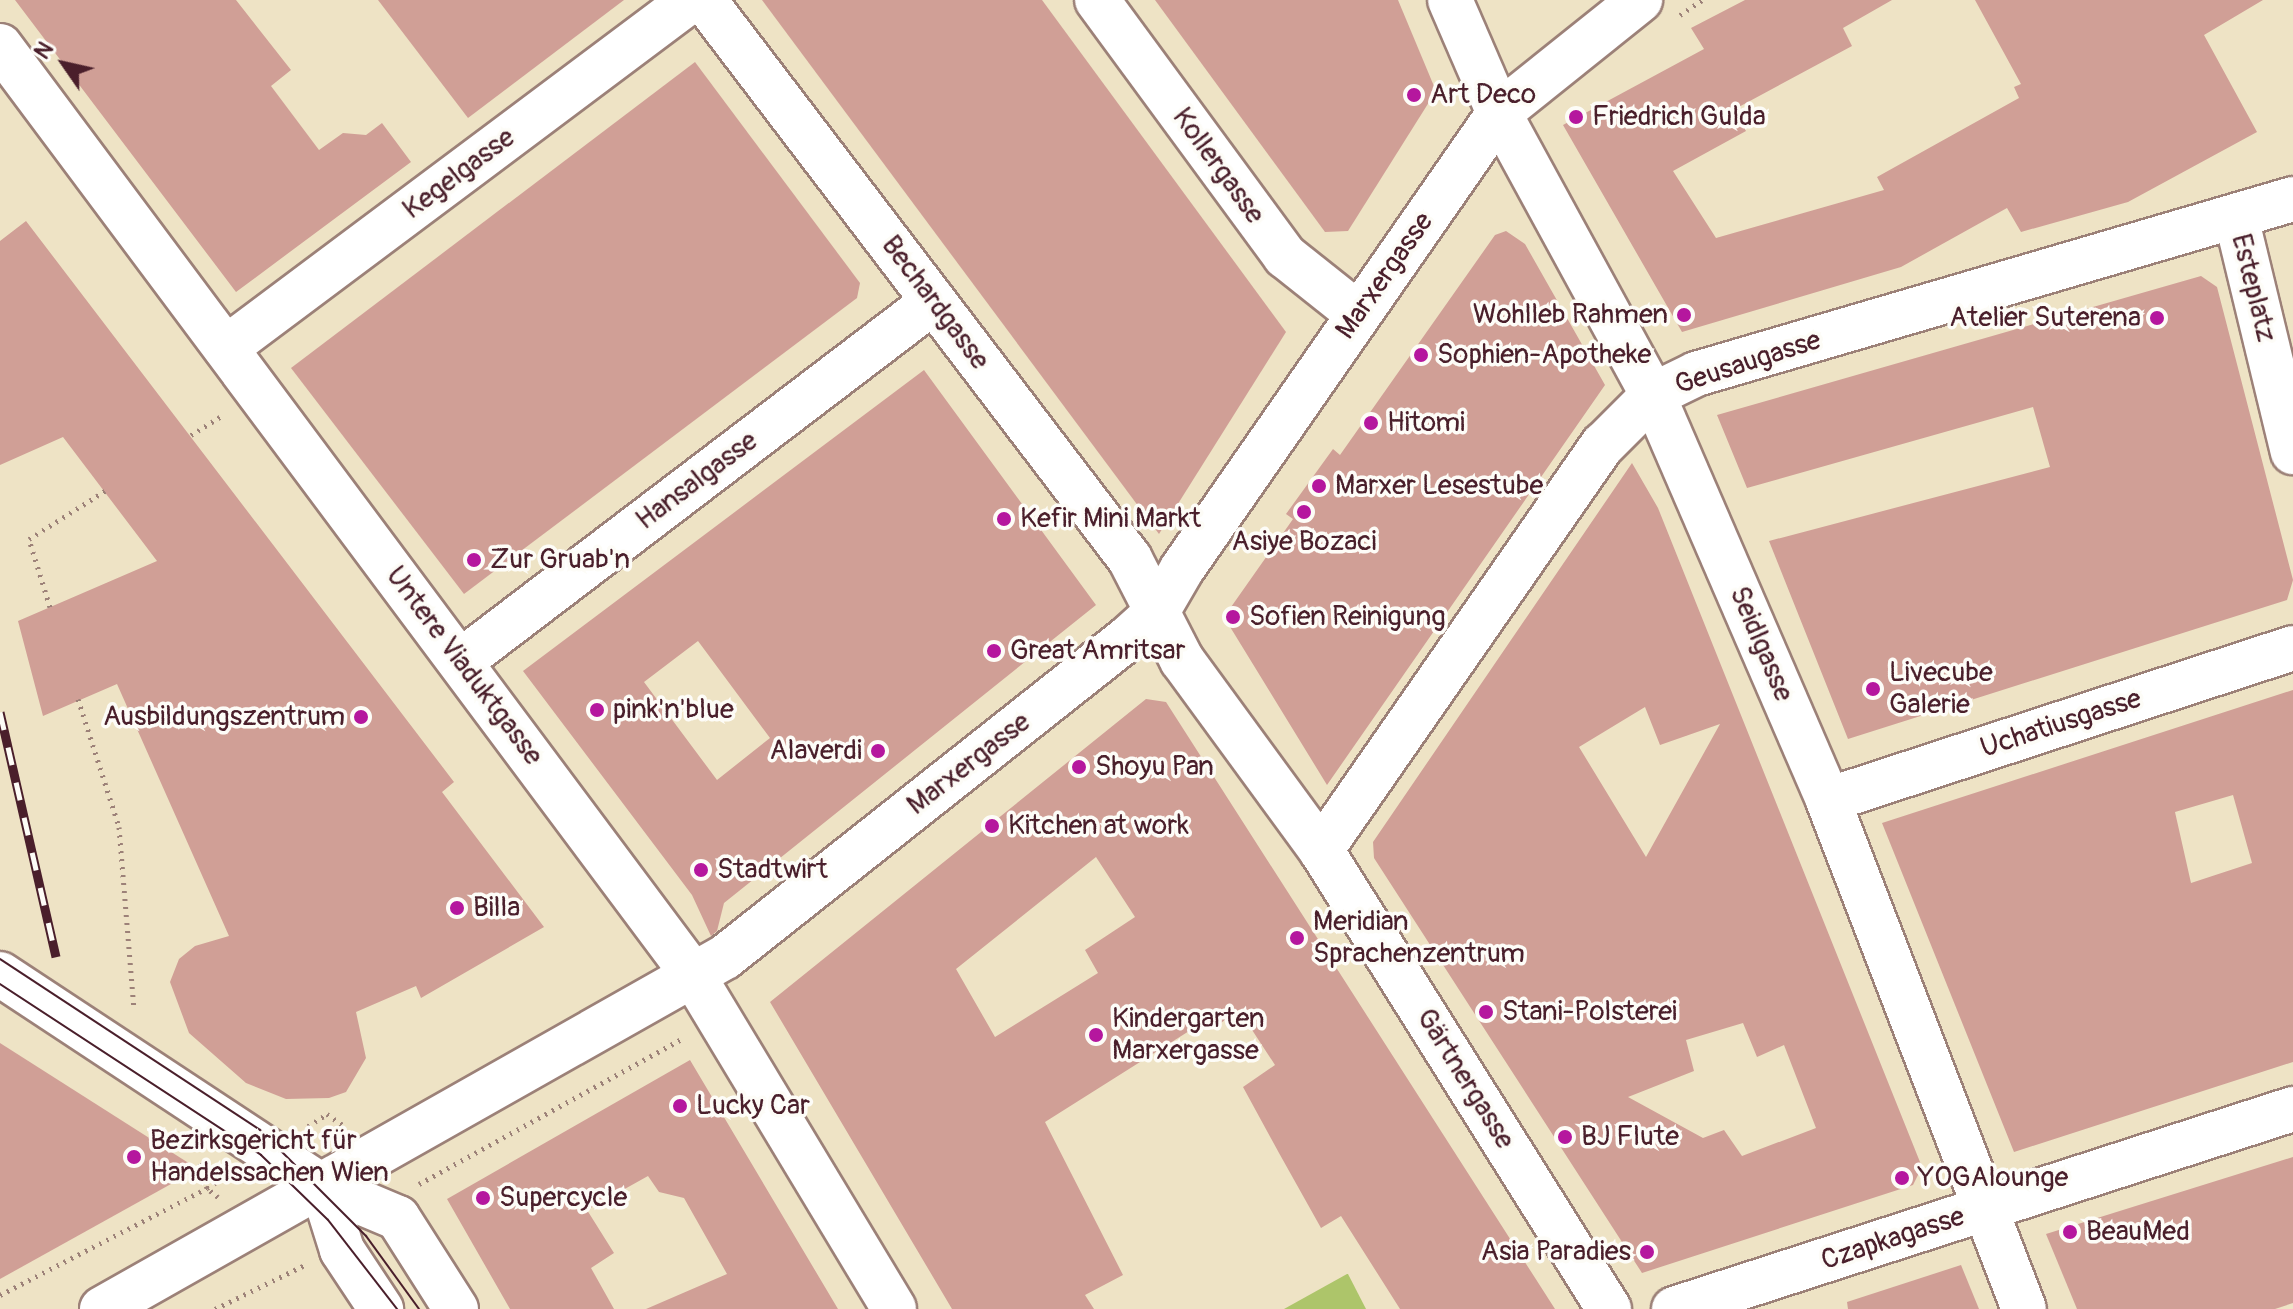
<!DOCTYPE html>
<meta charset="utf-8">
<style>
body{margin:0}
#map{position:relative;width:2293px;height:1309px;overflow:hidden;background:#eee3c5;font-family:Pangolin,sans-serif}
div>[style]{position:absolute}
.green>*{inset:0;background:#adc56a}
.building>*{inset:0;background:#d09f96}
.path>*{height:5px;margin-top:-2.5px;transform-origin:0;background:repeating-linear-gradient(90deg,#9c8178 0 2px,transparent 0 8px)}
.roads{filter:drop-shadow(2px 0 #9c8178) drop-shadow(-2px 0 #9c8178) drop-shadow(0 2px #9c8178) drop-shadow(0 -2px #9c8178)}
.minor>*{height:44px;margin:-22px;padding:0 22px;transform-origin:22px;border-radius:22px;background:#fff}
.tram>*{height:2px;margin:-1px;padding:0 1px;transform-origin:1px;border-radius:1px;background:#4a1f2b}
.rail>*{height:9px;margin-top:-4.5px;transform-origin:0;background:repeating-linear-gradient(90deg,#fdfcf7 0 18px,#4a1f2b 0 36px);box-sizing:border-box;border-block:2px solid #4a1f2b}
.dots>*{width:22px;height:22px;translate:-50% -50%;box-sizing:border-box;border:4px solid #fdfcf7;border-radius:50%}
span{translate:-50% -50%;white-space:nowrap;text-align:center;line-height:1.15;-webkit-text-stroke:7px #fdfcf7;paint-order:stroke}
.poi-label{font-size:28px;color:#4a1f2b}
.left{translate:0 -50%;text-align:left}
.right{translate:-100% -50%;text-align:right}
.street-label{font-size:28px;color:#4a1f2b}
.north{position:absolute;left:24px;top:24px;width:80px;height:80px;-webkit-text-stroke:6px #fdfcf7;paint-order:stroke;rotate:304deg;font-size:22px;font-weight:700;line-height:32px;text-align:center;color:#4a1f2b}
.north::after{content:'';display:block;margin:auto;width:28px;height:36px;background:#4a1f2b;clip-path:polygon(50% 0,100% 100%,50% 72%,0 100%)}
</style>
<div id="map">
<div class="green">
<div style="clip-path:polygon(1348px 1274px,1366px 1309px,1284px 1309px,1347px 1274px)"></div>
</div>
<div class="building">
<div style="clip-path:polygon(15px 0,236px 0,291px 70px,271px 86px,319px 150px,343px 133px,366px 135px,382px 123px,411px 162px,236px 292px)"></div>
<div style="clip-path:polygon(378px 0,624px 0,468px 118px)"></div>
<div style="clip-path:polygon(762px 0,1042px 0,1286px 332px,1159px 534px)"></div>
<div style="clip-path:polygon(1155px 0,1398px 0,1436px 91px,1348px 231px,1325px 232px)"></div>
<div style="clip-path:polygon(1745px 0,1892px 0,1843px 28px,1852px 46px,1735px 109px,1746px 131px,1673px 171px,1716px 238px,1884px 190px,1877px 177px,2019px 98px,2014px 87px,2021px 84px,1975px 0,2263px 0,2204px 35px,2257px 132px,2128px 202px,2021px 232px,2007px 208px,1901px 267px,1682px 332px,1563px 125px,1704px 49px,1691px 28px)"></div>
<div style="clip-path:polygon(695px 62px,860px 283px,857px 298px,464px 594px,291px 368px)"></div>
<div style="clip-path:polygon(26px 221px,454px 782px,442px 792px,544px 927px,421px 998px,416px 986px,356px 1012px,366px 1058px,346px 1092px,329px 1098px,286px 1099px,246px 1083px,189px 1033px,170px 982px,179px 959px,195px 946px,229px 936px,117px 684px,43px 716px,18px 621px,157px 561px,63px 437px,0 465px,0 241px)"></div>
<div style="clip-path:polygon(1506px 231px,1525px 244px,1605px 385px,1327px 785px,1224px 617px,1293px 519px,1286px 514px,1333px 449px,1340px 455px,1495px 235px)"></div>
<div style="clip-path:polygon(2201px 276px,2217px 287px,2293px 580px,2287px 600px,1848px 739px,1769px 541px,2050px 467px,2033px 407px,1747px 488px,1717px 415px)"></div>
<div style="clip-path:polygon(evenodd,924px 370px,1096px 605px,724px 903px,717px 931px,711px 936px,692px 895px,523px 671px,924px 370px,698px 641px,770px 738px,717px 780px,644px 682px,698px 641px)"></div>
<div style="clip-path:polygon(evenodd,1632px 463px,1658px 508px,1922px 1167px,1913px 1185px,1642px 1273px,1374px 858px,1373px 842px,1632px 463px,1645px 707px,1660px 745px,1720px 724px,1646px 857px,1579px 747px,1645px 707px,1632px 463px,1743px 1023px,1757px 1057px,1784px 1045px,1816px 1128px,1742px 1156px,1724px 1130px,1703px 1138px,1628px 1097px,1694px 1071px,1686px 1040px,1743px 1023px)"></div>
<div style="clip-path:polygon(evenodd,2293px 690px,2293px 1062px,2014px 1152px,1882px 823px,2293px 690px,2233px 795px,2252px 863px,2191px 883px,2175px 812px,2233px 795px)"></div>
<div style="clip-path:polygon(evenodd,1146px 699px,1166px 702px,1555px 1309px,1400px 1309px,1341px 1216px,1321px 1228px,1279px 1153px,1243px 1087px,1275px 1065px,1239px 1010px,1211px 1030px,1205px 1021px,1045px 1122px,1123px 1275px,1085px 1295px,1094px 1309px,952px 1309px,770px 1002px,1146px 699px,1096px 857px,1135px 917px,1085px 950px,1098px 973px,995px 1037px,956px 969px,1096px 857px)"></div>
<div style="clip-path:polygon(0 1043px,198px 1169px,0 1279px)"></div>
<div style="clip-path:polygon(690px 1060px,838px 1309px,646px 1309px,727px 1274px,684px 1198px,659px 1192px,648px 1176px,587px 1210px,614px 1253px,591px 1268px,614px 1309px,510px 1309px,447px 1199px)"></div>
<div style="clip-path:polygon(2293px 1157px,2293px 1303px,2275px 1309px,2077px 1309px,2046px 1234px)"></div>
<div style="clip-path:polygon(1961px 1265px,1979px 1309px,1848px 1309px,1847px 1302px)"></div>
</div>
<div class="path">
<div style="left:1680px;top:15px;width:27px;rotate:-34deg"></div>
<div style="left:191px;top:435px;width:39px;rotate:-32deg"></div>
<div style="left:50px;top:607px;width:71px;rotate:-107.2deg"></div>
<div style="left:29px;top:539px;width:90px;rotate:-32.3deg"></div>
<div style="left:78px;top:699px;width:134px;rotate:72.2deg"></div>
<div style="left:119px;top:827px;width:184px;rotate:85.3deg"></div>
<div style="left:308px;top:1126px;width:22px;rotate:-32deg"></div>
<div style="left:327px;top:1114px;width:19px;rotate:35deg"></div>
<div style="left:419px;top:1184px;width:302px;rotate:-28.9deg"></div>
<div style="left:218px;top:1197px;width:14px;rotate:-141deg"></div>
<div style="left:207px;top:1188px;width:25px;rotate:-32deg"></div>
<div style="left:0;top:1295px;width:233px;rotate:-27.3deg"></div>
<div style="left:207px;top:1188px;width:28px;rotate:-105deg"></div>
<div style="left:215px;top:1309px;width:100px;rotate:-26.1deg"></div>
</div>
<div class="roads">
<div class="minor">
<div style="left:704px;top:0;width:703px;rotate:52.69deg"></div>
<div style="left:1130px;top:559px;width:114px;rotate:62.8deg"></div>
<div style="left:1182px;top:660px;width:235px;rotate:53.8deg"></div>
<div style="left:1321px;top:850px;width:542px;rotate:57.89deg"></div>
<div style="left:1097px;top:0;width:318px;rotate:53.7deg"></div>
<div style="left:1285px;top:256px;width:93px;rotate:38.5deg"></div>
<div style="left:1450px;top:0;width:123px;rotate:66.6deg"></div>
<div style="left:1499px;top:113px;width:321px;rotate:61.4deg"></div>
<div style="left:1653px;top:395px;width:441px;rotate:66.6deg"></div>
<div style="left:1828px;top:800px;width:545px;rotate:68.94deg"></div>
<div style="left:0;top:46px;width:1155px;rotate:53.27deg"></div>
<div style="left:691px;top:972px;width:393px;rotate:58.9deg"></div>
<div style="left:2236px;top:217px;width:242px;rotate:76.4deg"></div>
<div style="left:226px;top:348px;width:581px;rotate:-36.81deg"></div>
<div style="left:461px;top:661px;width:594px;rotate:-37.27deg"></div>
<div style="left:1828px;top:800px;width:489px;rotate:-18.1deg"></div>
<div style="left:1321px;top:850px;width:494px;rotate:-55.2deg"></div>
<div style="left:1603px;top:445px;width:71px;rotate:-45deg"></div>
<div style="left:1653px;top:395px;width:48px;rotate:-26deg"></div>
<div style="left:1696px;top:374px;width:622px;rotate:-16.34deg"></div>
<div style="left:0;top:974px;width:386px;rotate:33.4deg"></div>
<div style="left:322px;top:1186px;width:82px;rotate:22.8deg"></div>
<div style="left:398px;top:1218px;width:108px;rotate:57.5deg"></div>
<div style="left:322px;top:1186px;width:67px;rotate:72.6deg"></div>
<div style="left:342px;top:1250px;width:71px;rotate:56.5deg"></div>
<div style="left:102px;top:1309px;width:716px;rotate:-29.47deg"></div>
<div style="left:725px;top:957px;width:514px;rotate:-38.36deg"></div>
<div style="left:1128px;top:638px;width:39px;rotate:-42deg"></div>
<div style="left:1157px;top:612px;width:50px;rotate:-59.8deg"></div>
<div style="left:1182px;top:569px;width:555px;rotate:-55.19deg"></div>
<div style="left:1499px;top:113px;width:181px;rotate:-38.7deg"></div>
<div style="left:1674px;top:1309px;width:651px;rotate:-17.91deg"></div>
</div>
</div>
<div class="tram">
<div style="left:0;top:959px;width:311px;rotate:33.3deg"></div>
<div style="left:260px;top:1130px;width:150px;rotate:45deg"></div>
<div style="left:366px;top:1236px;width:90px;rotate:54deg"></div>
<div style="left:0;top:984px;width:312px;rotate:33.2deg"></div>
<div style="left:261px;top:1155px;width:93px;rotate:44.1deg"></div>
<div style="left:328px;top:1220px;width:113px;rotate:52.2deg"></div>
</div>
<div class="rail">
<div style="left:0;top:712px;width:251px;rotate:77.1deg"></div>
</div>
<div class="dots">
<div style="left:1414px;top:95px;background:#b5179e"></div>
<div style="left:1576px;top:117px;background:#b5179e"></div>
<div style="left:1684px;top:315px;background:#b5179e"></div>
<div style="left:2157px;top:318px;background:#b5179e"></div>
<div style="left:1421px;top:355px;background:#b5179e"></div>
<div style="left:1371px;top:423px;background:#b5179e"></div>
<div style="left:1319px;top:486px;background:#b5179e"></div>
<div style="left:1304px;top:512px;background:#b5179e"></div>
<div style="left:1004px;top:519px;background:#b5179e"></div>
<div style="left:474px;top:560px;background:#b5179e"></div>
<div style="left:1233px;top:617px;background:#b5179e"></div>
<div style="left:994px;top:651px;background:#b5179e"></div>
<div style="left:1873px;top:689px;background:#b5179e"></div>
<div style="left:597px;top:710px;background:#b5179e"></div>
<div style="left:361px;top:717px;background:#b5179e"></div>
<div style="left:878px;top:751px;background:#b5179e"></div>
<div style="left:1079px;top:767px;background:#b5179e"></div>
<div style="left:992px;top:826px;background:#b5179e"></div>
<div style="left:701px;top:870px;background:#b5179e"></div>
<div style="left:457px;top:908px;background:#b5179e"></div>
<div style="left:1297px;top:938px;background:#b5179e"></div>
<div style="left:1486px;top:1012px;background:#b5179e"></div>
<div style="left:1096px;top:1035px;background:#b5179e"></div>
<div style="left:680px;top:1106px;background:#b5179e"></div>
<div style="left:1565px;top:1137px;background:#b5179e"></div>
<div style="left:134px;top:1157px;background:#b5179e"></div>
<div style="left:1902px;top:1178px;background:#b5179e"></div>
<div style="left:483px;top:1198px;background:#b5179e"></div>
<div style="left:2070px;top:1232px;background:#b5179e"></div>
<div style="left:1647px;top:1252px;background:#b5179e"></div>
</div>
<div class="poi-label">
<span class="left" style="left:1430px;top:95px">Art Deco</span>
<span class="left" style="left:1592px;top:117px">Friedrich Gulda</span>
<span class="right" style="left:1668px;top:315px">Wohlleb Rahmen</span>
<span class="right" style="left:2141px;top:318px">Atelier Suterena</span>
<span class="left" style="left:1437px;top:355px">Sophien-Apotheke</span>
<span class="left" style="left:1387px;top:423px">Hitomi</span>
<span class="left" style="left:1335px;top:486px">Marxer Lesestube</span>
<span class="left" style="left:1020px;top:519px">Kefir Mini Markt</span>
<span style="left:1304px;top:542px">Asiye Bozaci</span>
<span class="left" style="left:490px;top:560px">Zur Gruab'n</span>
<span class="left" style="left:1249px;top:617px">Sofien Reinigung</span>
<span class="left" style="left:1010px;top:651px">Great Amritsar</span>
<span class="left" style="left:1889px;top:689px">Livecube<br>Galerie</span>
<span class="left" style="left:613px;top:710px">pink'n'blue</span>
<span class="right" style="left:345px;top:717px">Ausbildungszentrum</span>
<span class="right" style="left:862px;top:751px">Alaverdi</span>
<span class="left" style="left:1095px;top:767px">Shoyu Pan</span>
<span class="left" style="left:1008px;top:826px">Kitchen at work</span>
<span class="left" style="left:717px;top:870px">Stadtwirt</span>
<span class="left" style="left:473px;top:908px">Billa</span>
<span class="left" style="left:1313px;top:938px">Meridian<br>Sprachenzentrum</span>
<span class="left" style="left:1502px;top:1012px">Stani-Polsterei</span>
<span class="left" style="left:1112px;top:1035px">Kindergarten<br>Marxergasse</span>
<span class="left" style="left:696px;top:1106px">Lucky Car</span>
<span class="left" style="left:1581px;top:1137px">BJ Flute</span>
<span class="left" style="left:150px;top:1157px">Bezirksgericht für<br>Handelssachen Wien</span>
<span class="left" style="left:1918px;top:1178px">YOGAlounge</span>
<span class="left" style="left:499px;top:1198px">Supercycle</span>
<span class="left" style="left:2086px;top:1232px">BeauMed</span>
<span class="right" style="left:1631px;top:1252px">Asia Paradies</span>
</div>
<div class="street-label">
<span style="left:1218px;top:166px;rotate:54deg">Kollergasse</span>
<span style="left:459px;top:174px;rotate:-37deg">Kegelgasse</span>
<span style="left:1385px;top:276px;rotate:-55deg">Marxergasse</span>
<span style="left:2253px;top:288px;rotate:76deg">Esteplatz</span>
<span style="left:935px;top:303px;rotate:53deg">Bechardgasse</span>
<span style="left:1748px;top:363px;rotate:-18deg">Geusaugasse</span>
<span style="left:697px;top:481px;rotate:-37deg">Hansalgasse</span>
<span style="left:1761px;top:644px;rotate:67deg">Seidlgasse</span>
<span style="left:464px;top:666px;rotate:53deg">Untere Viaduktgasse</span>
<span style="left:2061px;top:724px;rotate:-18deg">Uchatiusgasse</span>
<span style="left:969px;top:764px;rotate:-38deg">Marxergasse</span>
<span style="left:1465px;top:1079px;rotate:58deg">Gärtnergasse</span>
<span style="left:1893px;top:1239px;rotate:-18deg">Czapkagasse</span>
</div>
<div class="north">N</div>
</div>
